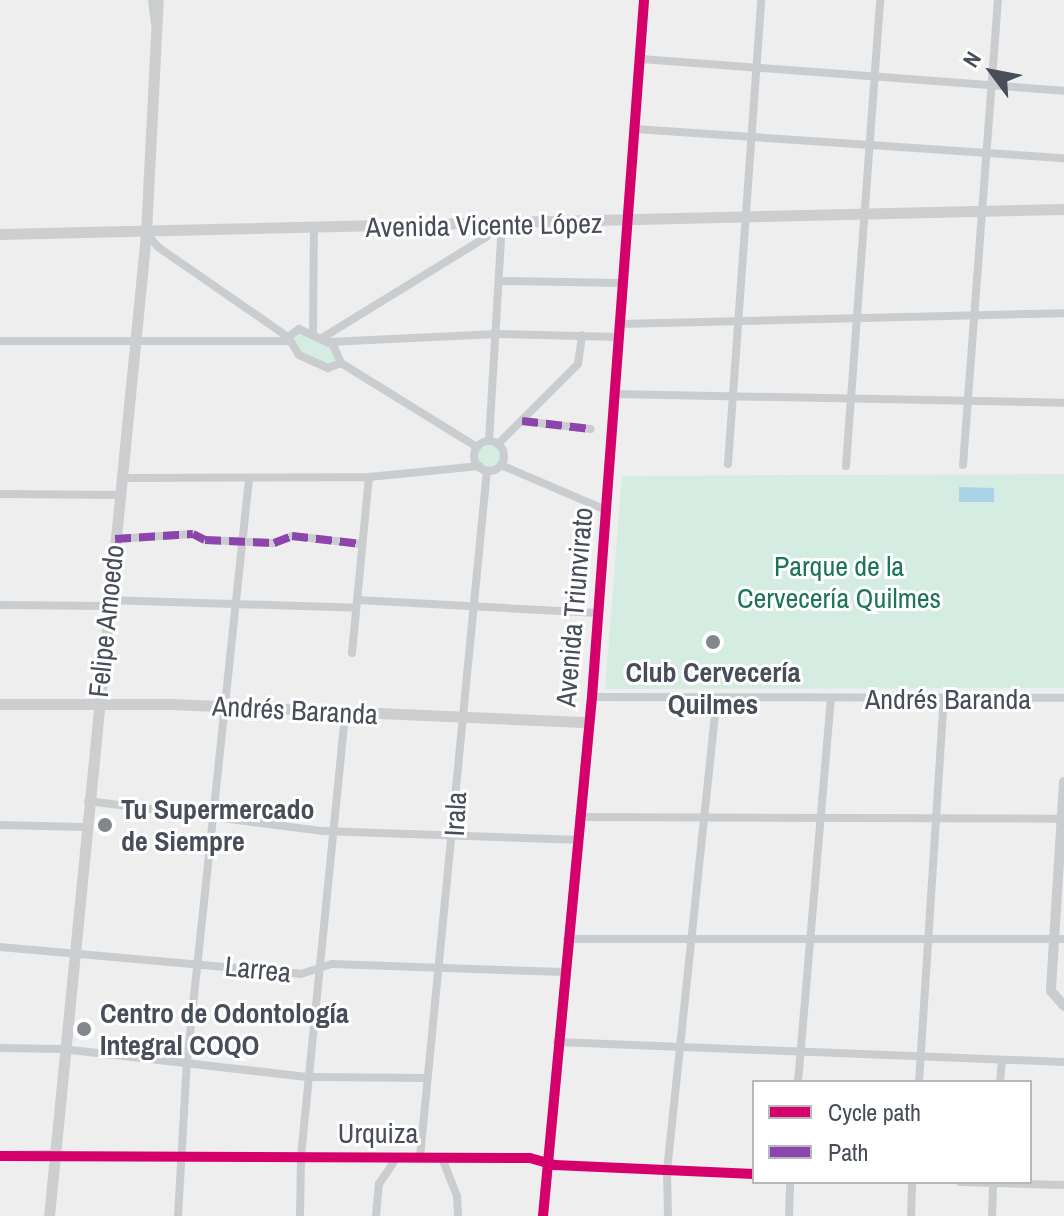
<!DOCTYPE html>
<meta charset="utf-8">
<style>
body{margin:0}
#map{position:relative;width:1064px;height:1216px;overflow:hidden;background:#efeeee;font-family:"Archivo Narrow",sans-serif}
div>[style]{position:absolute}
.green>*{inset:0;background:#d4ece1}
.round{border-radius:50%}
.water>*{inset:0;background:#abd3e8}
.minor>*{height:8px;margin:-4px;padding:0 4px;transform-origin:4px;border-radius:4px;background:#cacdcf}
.minor>.ring{margin:-4px;padding:0;box-sizing:content-box;background:none;border:8px solid #cacdcf;border-radius:50%}
.tertiary>*{height:10px;margin:-5px;padding:0 5px;transform-origin:5px;border-radius:5px;background:#cacdcf}
.secondary>*{height:11px;margin:-5.5px;padding:0 5.5px;transform-origin:5.5px;border-radius:5.5px;background:#ccced0}
.quiet>*{height:8px;margin-top:-4px;transform-origin:0;background:repeating-linear-gradient(90deg,#8e44ad 0 16px,transparent 0 24px)}
.cycleway>*{height:10px;margin:-5px;padding:0 5px;transform-origin:5px;border-radius:5px;background:#d6006c}
.dots>*{width:22px;height:22px;translate:-50% -50%;box-sizing:border-box;border:4px solid #fff;border-radius:50%}
span{translate:-50% -50%;white-space:nowrap;text-align:center;line-height:1.15;-webkit-text-stroke:6px #fff;paint-order:stroke}
.street-label{font-size:28px;color:#474e59}
.park-label{font-size:28px;color:#1d7555}
.poi-label{font-size:28px;color:#474e59;font-weight:700}
.left{translate:0 -50%;text-align:left}
.legend{position:absolute;left:752px;top:1080px;width:280px;height:104px;box-sizing:border-box;background:#fff;border:2px solid #b5b8bd;margin:0;padding:10px 14px;list-style:none;font-size:24px;color:#474e59}
.legend li{display:flex;align-items:center;gap:16px;height:40px}
.legend b{width:40px;border:2px solid #b5b8bd}
.north{position:absolute;left:952px;top:32px;width:80px;height:80px;-webkit-text-stroke:6px #fff;paint-order:stroke;rotate:302deg;font-size:22px;font-weight:700;line-height:32px;text-align:center;color:#474e59}
.north::after{content:'';display:block;margin:auto;width:28px;height:36px;background:#474e59;clip-path:polygon(50% 0,100% 100%,50% 72%,0 100%)}
</style>
<div id="map">
<div class="green">
<div style="clip-path:polygon(298px 333px,331px 347px,339px 362px,329px 365px,301px 352px,292px 338px)"></div>
<div class="round" style="left:477px;top:444px;width:24px;height:24px"></div>
<div style="clip-path:polygon(1064px 474px,1064px 688px,605px 689px,622px 476px)"></div>
</div>
<div class="water">
<div style="clip-path:polygon(959px 487px,994px 488px,994px 502px,959px 502px)"></div>
</div>
<div class="minor">
<div style="left:152px;top:0;width:23px;rotate:83deg"></div>
<div style="left:641px;top:59px;width:424px;rotate:4.3deg"></div>
<div style="left:635px;top:129px;width:430px;rotate:3.9deg"></div>
<div style="left:146px;top:233px;width:18px;rotate:49deg"></div>
<div style="left:158px;top:247px;width:158px;rotate:34.7deg"></div>
<div style="left:502px;top:281px;width:120px;rotate:1deg"></div>
<div style="left:620px;top:324px;width:444px;rotate:-1.4deg"></div>
<div style="left:299px;top:329px;width:38px;rotate:25deg"></div>
<div style="left:333px;top:345px;width:20px;rotate:66deg"></div>
<div style="left:341px;top:363px;width:14px;rotate:159deg"></div>
<div style="left:328px;top:368px;width:32px;rotate:-156deg"></div>
<div style="left:299px;top:355px;width:21px;rotate:-121deg"></div>
<div style="left:288px;top:337px;width:14px;rotate:-36deg"></div>
<div style="left:313px;top:333px;width:105px;rotate:-89.5deg"></div>
<div style="left:322px;top:338px;width:193px;rotate:-31.6deg"></div>
<div style="left:486px;top:237px;width:13px;rotate:-63deg"></div>
<div style="left:0;top:341px;width:289px"></div>
<div style="left:328px;top:342px;width:170px;rotate:-2.7deg"></div>
<div style="left:498px;top:334px;width:120px;rotate:1.4deg"></div>
<div style="left:341px;top:363px;width:160px;rotate:31.7deg"></div>
<div style="left:614px;top:394px;width:450px;rotate:1.1deg"></div>
<div style="left:522px;top:421px;width:69px;rotate:6.6deg"></div>
<div style="left:489px;top:441px;width:217px;rotate:-86.6deg"></div>
<div class="ring" style="left:474px;top:441px;width:22px;height:22px"></div>
<div style="left:498px;top:444px;width:113px;rotate:-45deg"></div>
<div style="left:578px;top:364px;width:29px;rotate:-82deg"></div>
<div style="left:728px;top:464px;width:465px;rotate:-85.9deg"></div>
<div style="left:501px;top:465px;width:114px;rotate:23.2deg"></div>
<div style="left:963px;top:465px;width:466px;rotate:-85.7deg"></div>
<div style="left:846px;top:466px;width:467px;rotate:-85.8deg"></div>
<div style="left:122px;top:478px;width:247px;rotate:-0.2deg"></div>
<div style="left:369px;top:477px;width:111px;rotate:-5.7deg"></div>
<div style="left:0;top:494px;width:120px;rotate:0.5deg"></div>
<div style="left:115px;top:539px;width:78px;rotate:-3.7deg"></div>
<div style="left:193px;top:534px;width:13px;rotate:27deg"></div>
<div style="left:205px;top:540px;width:69px;rotate:2.5deg"></div>
<div style="left:274px;top:543px;width:19px;rotate:-21deg"></div>
<div style="left:292px;top:536px;width:70px;rotate:6.5deg"></div>
<div style="left:108px;top:600px;width:248px;rotate:1.8deg"></div>
<div style="left:357px;top:600px;width:241px;rotate:3.1deg"></div>
<div style="left:0;top:605px;width:107px;rotate:0.5deg"></div>
<div style="left:352px;top:653px;width:177px;rotate:-84.5deg"></div>
<div style="left:592px;top:697px;width:472px;rotate:0.1deg"></div>
<div style="left:88px;top:801px;width:237px;rotate:7.3deg"></div>
<div style="left:323px;top:831px;width:254px;rotate:2deg"></div>
<div style="left:579px;top:817px;width:485px;rotate:0.2deg"></div>
<div style="left:0;top:825px;width:84px;rotate:1.4deg"></div>
<div style="left:567px;top:939px;width:497px"></div>
<div style="left:0;top:947px;width:302px;rotate:5.1deg"></div>
<div style="left:301px;top:974px;width:33px;rotate:-18deg"></div>
<div style="left:332px;top:964px;width:232px;rotate:2deg"></div>
<div style="left:557px;top:1042px;width:507px;rotate:2.26deg"></div>
<div style="left:0;top:1048px;width:62px;rotate:0.9deg"></div>
<div style="left:62px;top:1049px;width:249px;rotate:6.5deg"></div>
<div style="left:309px;top:1077px;width:118px;rotate:0.5deg"></div>
<div style="left:798px;top:1082px;width:383px;rotate:-85.1deg"></div>
<div style="left:919px;top:1082px;width:383px;rotate:-86.3deg"></div>
<div style="left:1000px;top:1082px;width:22px;rotate:-85deg"></div>
<div style="left:52px;top:1155px;width:478px;rotate:0.4deg"></div>
<div style="left:530px;top:1158px;width:26px;rotate:16deg"></div>
<div style="left:555px;top:1165px;width:199px;rotate:2.6deg"></div>
<div style="left:420px;top:1157px;width:690px;rotate:-84.43deg"></div>
<div style="left:442px;top:1158px;width:41px;rotate:68.5deg"></div>
<div style="left:457px;top:1196px;width:20px;rotate:87deg"></div>
<div style="left:960px;top:1182px;width:104px;rotate:1.7deg"></div>
<div style="left:178px;top:1216px;width:154px;rotate:-86.7deg"></div>
<div style="left:187px;top:1062px;width:586px;rotate:-83.93deg"></div>
<div style="left:300px;top:1216px;width:60px;rotate:-89deg"></div>
<div style="left:301px;top:1156px;width:446px;rotate:-84.3deg"></div>
<div style="left:376px;top:1216px;width:32px;rotate:-85deg"></div>
<div style="left:379px;top:1184px;width:32px;rotate:-56deg"></div>
<div style="left:668px;top:1216px;width:45px;rotate:-91.3deg"></div>
<div style="left:667px;top:1171px;width:475px;rotate:-84deg"></div>
<div style="left:789px;top:1216px;width:34px;rotate:-88deg"></div>
<div style="left:911px;top:1216px;width:34px;rotate:-88deg"></div>
<div style="left:992px;top:1216px;width:34px;rotate:-88deg"></div>
</div>
<div class="tertiary">
<div style="left:1064px;top:782px;width:209px;rotate:93.6deg"></div>
<div style="left:1051px;top:991px;width:20px;rotate:49deg"></div>
<div style="left:0;top:1156px;width:51px;rotate:-1.1deg"></div>
<div style="left:543px;top:1216px;width:521px;rotate:-84.61deg"></div>
<div style="left:592px;top:697px;width:699px;rotate:-85.73deg"></div>
</div>
<div class="secondary">
<div style="left:0;top:234px;width:1064px;rotate:-1.35deg"></div>
<div style="left:0;top:704px;width:172px"></div>
<div style="left:172px;top:704px;width:417px;rotate:2.5deg"></div>
<div style="left:49px;top:1216px;width:988px;rotate:-84.36deg"></div>
<div style="left:146px;top:233px;width:233px;rotate:-87.1deg"></div>
</div>
<div class="quiet">
<div style="left:522px;top:421px;width:69px;rotate:6.6deg"></div>
<div style="left:115px;top:539px;width:78px;rotate:-3.7deg"></div>
<div style="left:193px;top:534px;width:13px;rotate:27deg"></div>
<div style="left:205px;top:540px;width:69px;rotate:2.5deg"></div>
<div style="left:274px;top:543px;width:19px;rotate:-21deg"></div>
<div style="left:292px;top:536px;width:70px;rotate:6.5deg"></div>
</div>
<div class="cycleway">
<div style="left:0;top:1156px;width:530px;rotate:0.22deg"></div>
<div style="left:530px;top:1158px;width:26px;rotate:16deg"></div>
<div style="left:555px;top:1165px;width:199px;rotate:2.6deg"></div>
<div style="left:543px;top:1216px;width:521px;rotate:-84.61deg"></div>
<div style="left:592px;top:697px;width:699px;rotate:-85.73deg"></div>
</div>
<div class="dots">
<div style="left:713px;top:642px;background:#82868d"></div>
<div style="left:105px;top:825px;background:#82868d"></div>
<div style="left:84px;top:1029px;background:#82868d"></div>
</div>
<div class="street-label">
<span style="left:484px;top:225px;rotate:-1deg">Avenida Vicente López</span>
<span style="left:574px;top:607px;rotate:-85deg">Avenida Triunvirato</span>
<span style="left:106px;top:621px;rotate:-84deg">Felipe Amoedo</span>
<span style="left:948px;top:699px">Andrés Baranda</span>
<span style="left:295px;top:710px;rotate:3deg">Andrés Baranda</span>
<span style="left:455px;top:814px;rotate:-87deg">Irala</span>
<span style="left:258px;top:969px;rotate:6deg">Larrea</span>
<span style="left:378px;top:1133px">Urquiza</span>
</div>
<div class="park-label">
<span style="left:839px;top:582px">Parque de la<br>Cervecería Quilmes</span>
</div>
<div class="poi-label">
<span style="left:713px;top:688px">Club Cervecería<br>Quilmes</span>
<span class="left" style="left:121px;top:825px">Tu Supermercado<br>de Siempre</span>
<span class="left" style="left:100px;top:1029px">Centro de Odontología<br>Integral COQO</span>
</div>
<ul class="legend">
<li><b style="height:10px;background:#d6006c"></b>Cycle path</li>
<li><b style="height:10px;background:#8e44ad"></b>Path</li>
</ul>
<div class="north">N</div>
</div>
